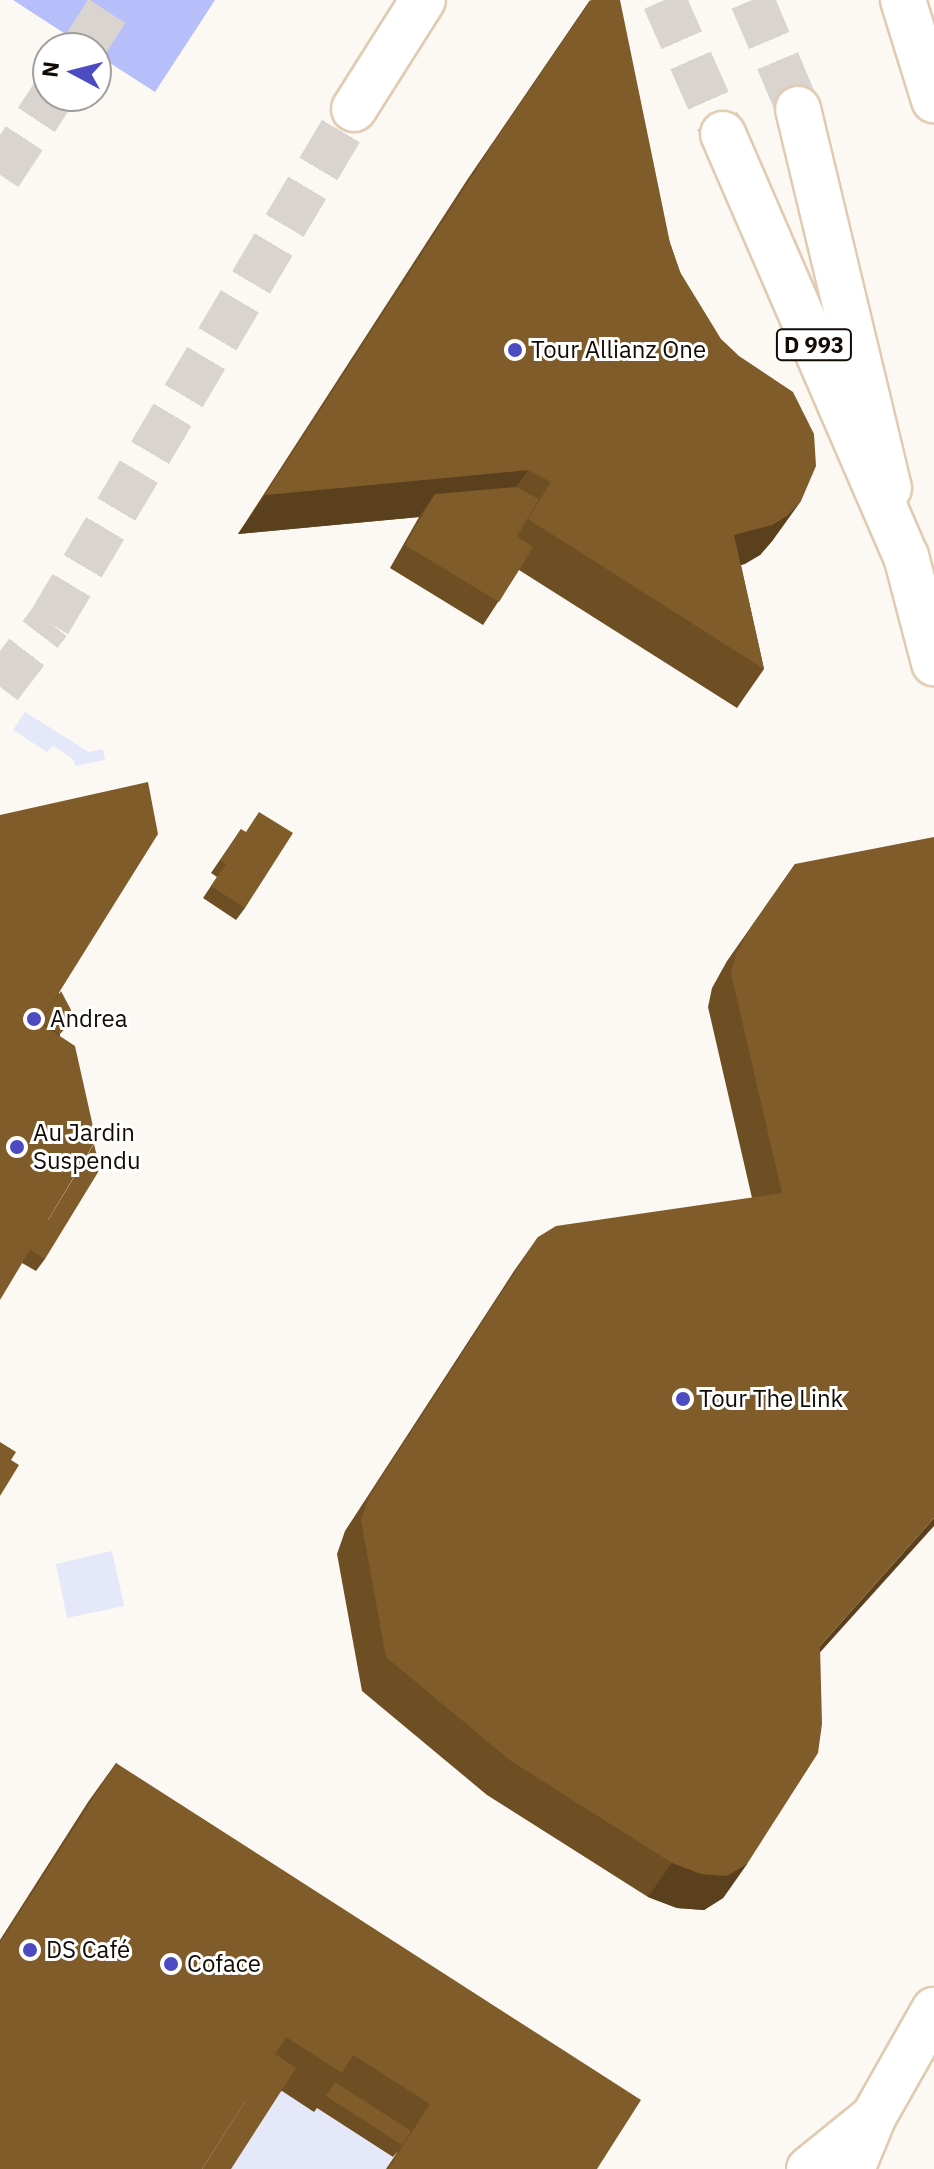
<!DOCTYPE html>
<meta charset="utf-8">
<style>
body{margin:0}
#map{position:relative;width:934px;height:2169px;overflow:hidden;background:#fcf8f3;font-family:"IBM Plex Sans",sans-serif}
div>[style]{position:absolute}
.green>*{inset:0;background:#e5e8f9}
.water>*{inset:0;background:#b6bff9}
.minor-tunnel>*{height:44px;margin-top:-22px;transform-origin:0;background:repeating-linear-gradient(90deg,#d9d4cf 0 44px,transparent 0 66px)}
.secondary-tunnel>*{height:44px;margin-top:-22px;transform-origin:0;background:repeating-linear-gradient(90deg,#d9d4cf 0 44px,transparent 0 66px)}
.primary-tunnel>*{height:44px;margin-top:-22px;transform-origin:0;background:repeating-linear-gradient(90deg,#d9d4cf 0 44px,transparent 0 66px)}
.motorway-tunnel>*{height:44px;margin-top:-22px;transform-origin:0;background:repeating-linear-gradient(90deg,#d9d4cf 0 44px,transparent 0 66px)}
.roads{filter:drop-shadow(2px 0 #e0cbb1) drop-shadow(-2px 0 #e0cbb1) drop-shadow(0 2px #e0cbb1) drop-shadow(0 -2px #e0cbb1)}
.minor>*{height:44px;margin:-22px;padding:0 22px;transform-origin:22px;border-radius:22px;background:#fff}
.secondary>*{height:44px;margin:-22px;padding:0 22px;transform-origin:22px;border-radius:22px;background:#fff}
.primary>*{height:44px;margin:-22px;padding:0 22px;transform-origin:22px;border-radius:22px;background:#fff}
.wall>*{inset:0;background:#6e4f24}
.shaded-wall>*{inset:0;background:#5a401d}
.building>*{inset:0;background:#805c2a}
.dots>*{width:22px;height:22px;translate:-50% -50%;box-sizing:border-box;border:4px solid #fff;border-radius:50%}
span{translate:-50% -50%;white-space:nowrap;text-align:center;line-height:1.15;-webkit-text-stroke:6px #fff;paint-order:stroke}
.shield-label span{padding:2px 6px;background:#fff;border:2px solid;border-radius:6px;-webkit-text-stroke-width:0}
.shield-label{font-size:22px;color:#120b04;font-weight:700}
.poi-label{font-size:24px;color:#120b04}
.left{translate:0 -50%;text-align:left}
.north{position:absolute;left:32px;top:32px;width:80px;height:80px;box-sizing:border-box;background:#fff;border:2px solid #a09d9b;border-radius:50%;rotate:277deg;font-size:22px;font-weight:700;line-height:32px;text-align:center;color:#120b04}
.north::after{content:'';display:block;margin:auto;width:28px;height:36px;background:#4c4bc1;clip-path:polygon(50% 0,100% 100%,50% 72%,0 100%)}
</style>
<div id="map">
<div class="green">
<div style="clip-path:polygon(25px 712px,89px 752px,103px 749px,105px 760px,75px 766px,73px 759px,53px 746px,47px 752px,13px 730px)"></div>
<div style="clip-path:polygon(112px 1551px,124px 1606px,67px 1618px,56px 1564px)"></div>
<div style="clip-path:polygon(281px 2090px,317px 2108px,393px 2157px,386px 2169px,230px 2169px)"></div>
</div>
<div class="water">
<div style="clip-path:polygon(13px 0,215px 0,155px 92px,96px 54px,96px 48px,87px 48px)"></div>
</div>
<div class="minor-tunnel">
<div style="left:0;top:687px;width:81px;rotate:-52.6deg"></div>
<div style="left:49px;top:623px;width:598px;rotate:-59.32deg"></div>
</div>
<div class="secondary-tunnel">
<div style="left:752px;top:0;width:118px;rotate:67.1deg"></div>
</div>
<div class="primary-tunnel">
<div style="left:664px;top:0;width:146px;rotate:66.2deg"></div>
</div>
<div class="motorway-tunnel">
<div style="left:83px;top:48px;width:57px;rotate:-57.1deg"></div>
<div style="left:0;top:175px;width:95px;rotate:-56.6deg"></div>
</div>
<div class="roads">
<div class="minor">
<div style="left:354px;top:109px;width:129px;rotate:-57.7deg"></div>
</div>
<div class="secondary">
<div style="left:798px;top:109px;width:390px;rotate:76.5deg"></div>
<div style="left:809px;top:2169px;width:81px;rotate:-39deg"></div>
<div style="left:852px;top:2169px;width:57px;rotate:-67.5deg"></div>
<div style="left:874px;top:2116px;width:122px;rotate:-60.5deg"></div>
</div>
<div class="primary">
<div style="left:903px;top:0;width:105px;rotate:72.8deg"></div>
<div style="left:723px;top:134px;width:460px;rotate:66.6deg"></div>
<div style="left:906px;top:556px;width:111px;rotate:75.3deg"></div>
</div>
</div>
<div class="wall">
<div style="clip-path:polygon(590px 0,670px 243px,773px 540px,760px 555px,741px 565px,764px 669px,737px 708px,519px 570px,483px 625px,390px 568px,419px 517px,238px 534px,467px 180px)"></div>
<div style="clip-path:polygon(0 815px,59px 994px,60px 1037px,45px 1259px,36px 1271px,22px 1263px)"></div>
<div style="clip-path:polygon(241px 829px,245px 908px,236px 920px,203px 898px,217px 877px,211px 873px)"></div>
<div style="clip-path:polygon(795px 864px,820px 1653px,747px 1864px,723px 1898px,704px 1910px,677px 1908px,648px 1897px,487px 1795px,362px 1691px,337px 1554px,345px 1531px,514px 1271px,538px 1237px,752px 1198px,708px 1007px,712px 988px,727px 961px)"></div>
<div style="clip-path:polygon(116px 1763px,597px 2169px,386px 2169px,398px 2151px,393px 2157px,317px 2108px,314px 2112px,282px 2091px,0 2169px,0 1940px,88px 1802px)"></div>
</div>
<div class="shaded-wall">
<div style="clip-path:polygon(528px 470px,500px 509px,435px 494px,419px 517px,238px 534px,265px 495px)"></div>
<div style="clip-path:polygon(801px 501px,773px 540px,760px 555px,745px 564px,706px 574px,734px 535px)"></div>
<div style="clip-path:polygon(934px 1518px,934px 1526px,796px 1679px,820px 1646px)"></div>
<div style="clip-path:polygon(672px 1863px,747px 1864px,723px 1898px,704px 1910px,677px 1908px,648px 1897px)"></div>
</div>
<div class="building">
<div style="clip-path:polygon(591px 0,620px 0,670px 243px,680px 272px,721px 339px,739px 356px,793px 392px,814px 434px,816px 466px,801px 501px,787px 516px,772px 525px,734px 535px,764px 669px,528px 519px,551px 482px,528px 470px,265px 495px,495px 141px)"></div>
<div style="clip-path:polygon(516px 487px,539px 499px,517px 536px,533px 547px,499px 602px,405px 545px,435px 494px)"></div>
<div style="clip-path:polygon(148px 782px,158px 834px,40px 1023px,75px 1046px,96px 1140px,0 1300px,0 815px)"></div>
<div style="clip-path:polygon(259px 812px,293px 833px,245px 908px,211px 886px,226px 864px,220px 861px,241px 829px,246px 832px)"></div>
<div style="clip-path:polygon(934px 837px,934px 1518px,820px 1646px,822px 1724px,818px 1753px,747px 1864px,727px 1876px,701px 1874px,672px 1863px,511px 1761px,386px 1657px,361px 1520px,369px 1497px,538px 1237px,556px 1226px,782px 1193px,731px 973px,736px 954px,751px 927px,795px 864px)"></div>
<div style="clip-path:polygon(61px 991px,71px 1010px,71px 1022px,60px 1034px,41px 1022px)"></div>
<div style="clip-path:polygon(94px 1144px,100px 1169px,45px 1259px,30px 1250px)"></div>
<div style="clip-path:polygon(0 1442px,16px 1452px,11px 1460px,19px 1465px,0 1496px)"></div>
<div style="clip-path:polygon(116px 1763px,641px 2100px,597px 2169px,388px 2169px,430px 2104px,353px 2055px,342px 2073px,286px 2037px,202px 2169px,0 2169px,0 1943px)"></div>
<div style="clip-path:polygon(275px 2054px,296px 2068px,231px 2169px,202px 2169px)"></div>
<div style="clip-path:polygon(335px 2082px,411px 2131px,402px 2145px,326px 2096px)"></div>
</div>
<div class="dots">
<div style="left:515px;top:350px;background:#4c4bc1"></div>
<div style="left:34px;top:1019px;background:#4c4bc1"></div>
<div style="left:17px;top:1147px;background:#4c4bc1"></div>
<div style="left:683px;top:1399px;background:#4c4bc1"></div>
<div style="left:30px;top:1950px;background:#4c4bc1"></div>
<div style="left:171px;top:1964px;background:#4c4bc1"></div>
</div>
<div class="shield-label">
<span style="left:814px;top:345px">D 993</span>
</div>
<div class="poi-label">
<span class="left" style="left:531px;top:350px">Tour Allianz One</span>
<span class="left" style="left:50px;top:1019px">Andrea</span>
<span class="left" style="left:33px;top:1147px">Au Jardin<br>Suspendu</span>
<span class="left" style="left:699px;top:1399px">Tour The Link</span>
<span class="left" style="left:46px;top:1950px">DS Café</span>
<span class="left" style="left:187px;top:1964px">Coface</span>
</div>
<div class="north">N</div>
</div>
